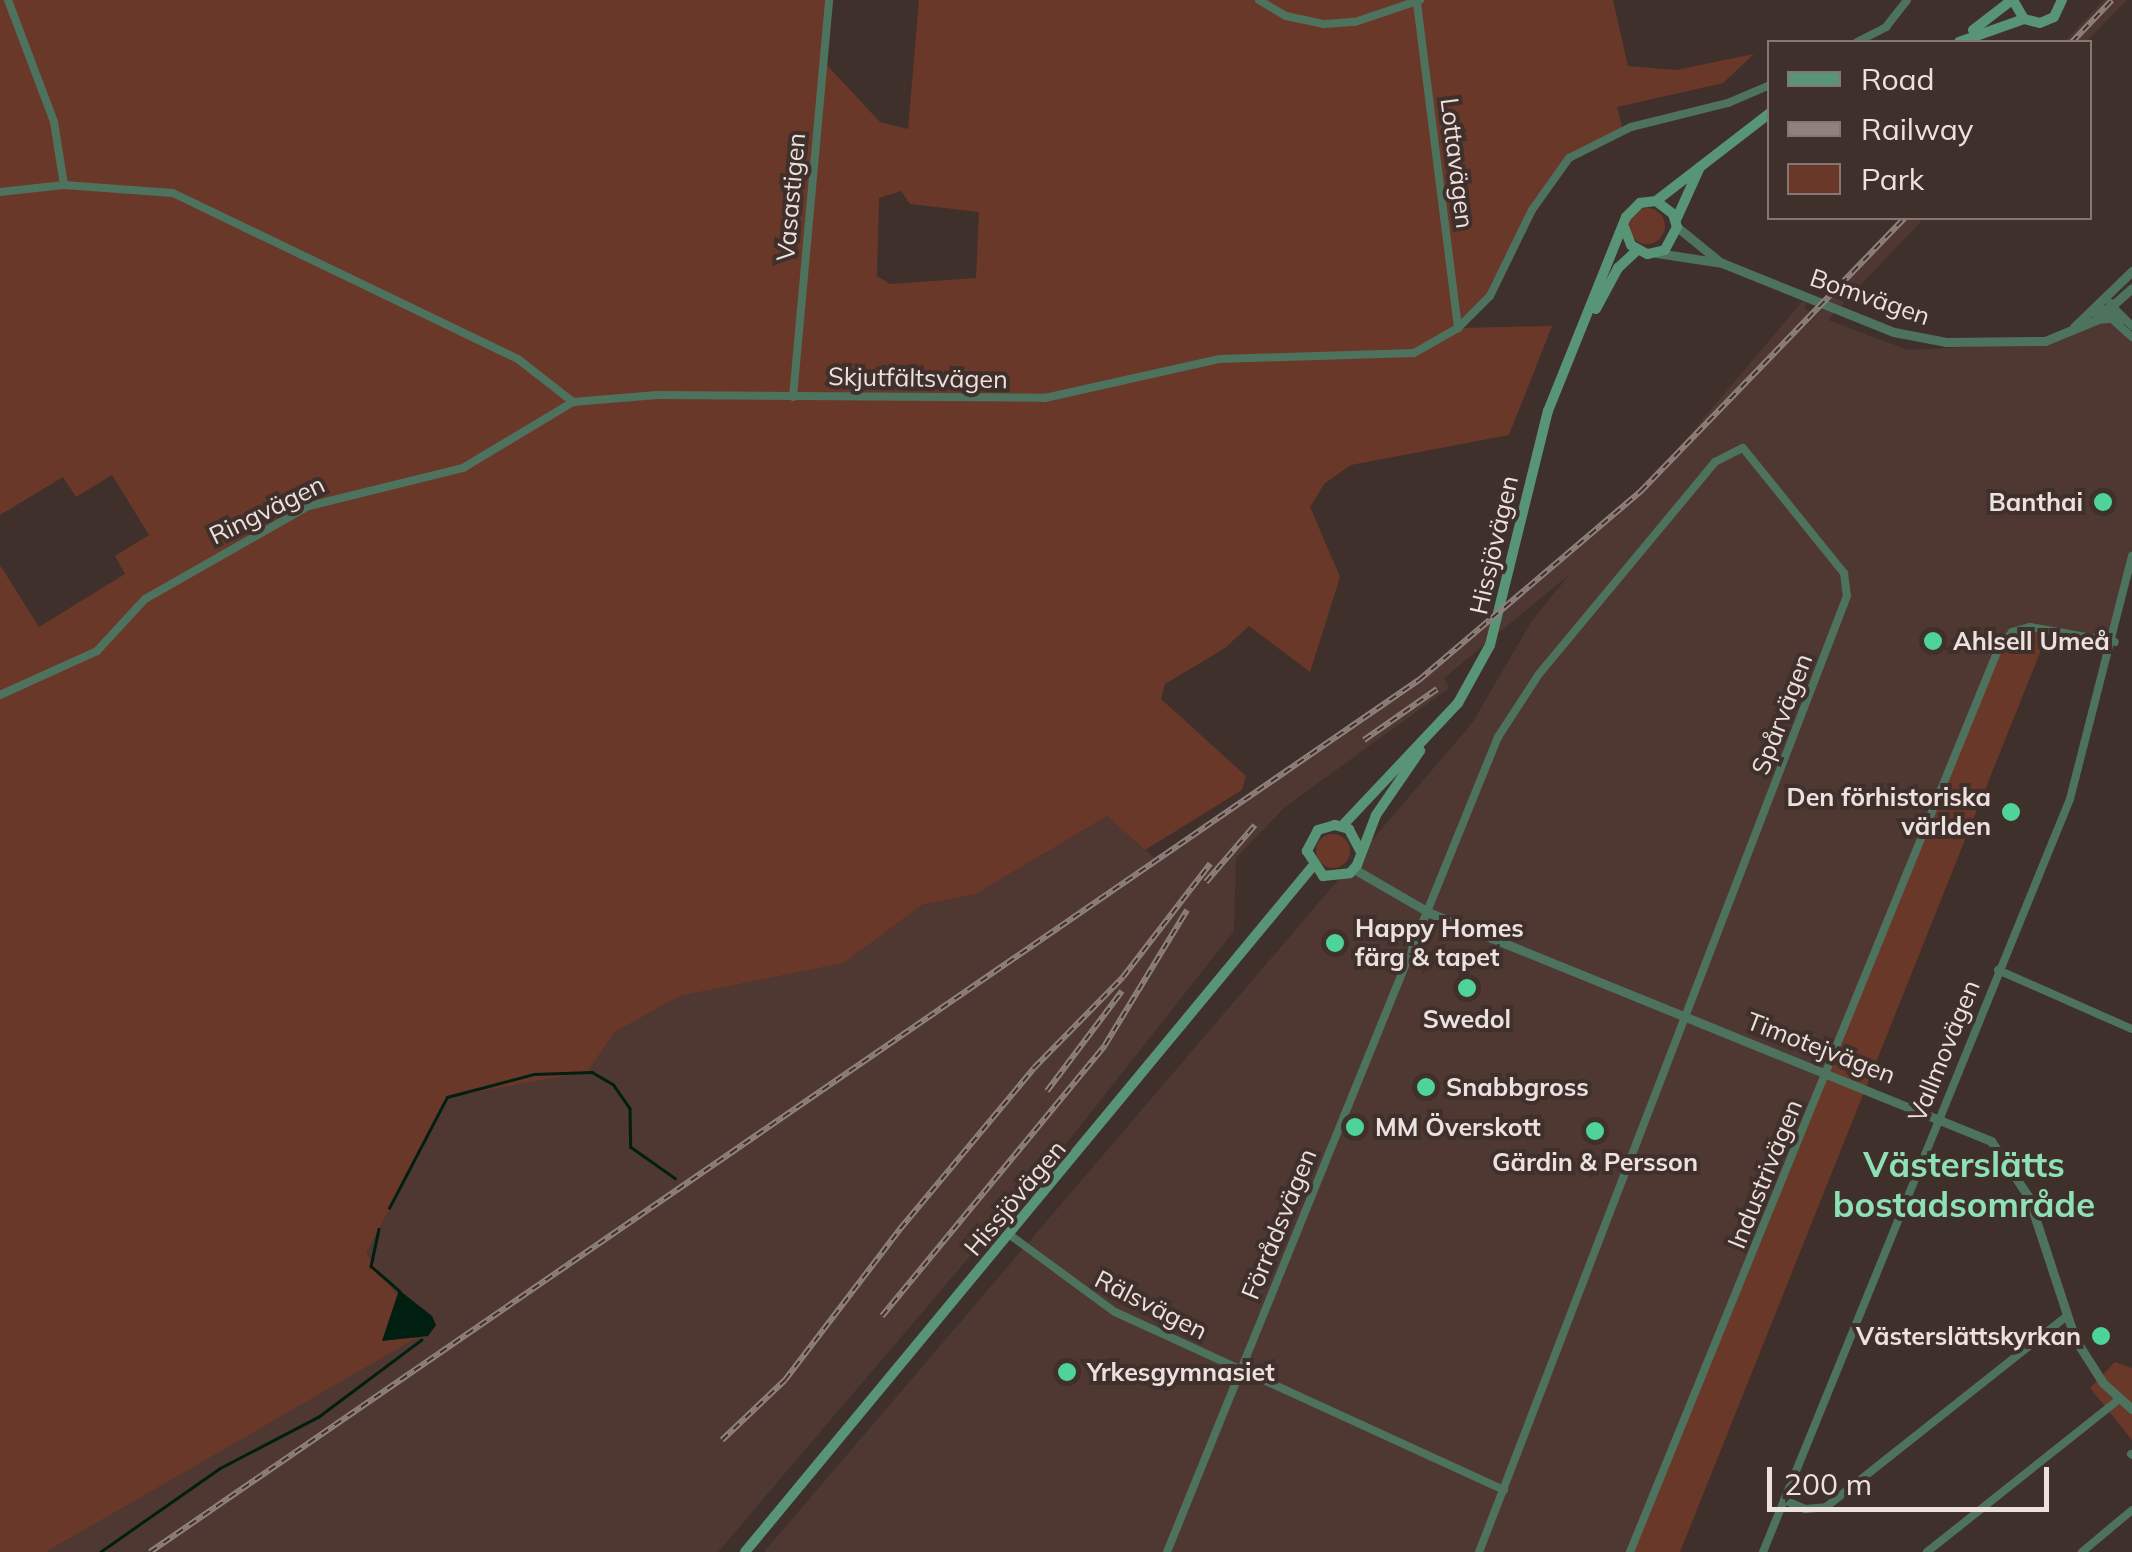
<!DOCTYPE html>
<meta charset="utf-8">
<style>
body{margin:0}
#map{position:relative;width:2132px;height:1552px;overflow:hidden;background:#40302b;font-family:Mulish,sans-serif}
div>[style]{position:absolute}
.built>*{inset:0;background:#4e3831}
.green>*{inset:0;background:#693829}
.round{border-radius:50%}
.water>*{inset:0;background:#001f11}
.stream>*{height:2.5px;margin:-1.25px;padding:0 1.25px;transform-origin:1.25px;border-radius:1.25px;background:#001f11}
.minor>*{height:8px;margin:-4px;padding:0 4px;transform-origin:4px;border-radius:4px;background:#4d735f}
.tertiary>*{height:9px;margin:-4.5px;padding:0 4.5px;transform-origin:4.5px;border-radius:4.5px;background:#4d735f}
.secondary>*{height:10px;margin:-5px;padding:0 5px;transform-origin:5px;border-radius:5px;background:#579576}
.rail>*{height:6px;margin-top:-3px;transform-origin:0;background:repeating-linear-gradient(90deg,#40302b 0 8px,#8f817d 0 16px);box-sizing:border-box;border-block:2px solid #8f817d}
.dots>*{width:28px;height:28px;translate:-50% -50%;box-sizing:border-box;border:5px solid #40302b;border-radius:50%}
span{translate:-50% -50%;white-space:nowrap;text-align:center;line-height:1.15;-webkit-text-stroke:8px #40302b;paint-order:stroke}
.street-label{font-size:25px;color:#ece1de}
.poi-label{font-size:25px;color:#ece1de;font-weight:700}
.right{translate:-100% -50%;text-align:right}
.left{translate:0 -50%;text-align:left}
.district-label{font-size:35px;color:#8ee0b7;font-weight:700}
.legend{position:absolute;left:1767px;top:40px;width:325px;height:180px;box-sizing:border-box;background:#40302b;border:2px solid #857773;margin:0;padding:12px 18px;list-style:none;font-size:30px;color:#ece1de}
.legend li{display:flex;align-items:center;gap:20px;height:50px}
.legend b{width:50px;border:2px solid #857773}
.scale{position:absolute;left:1767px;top:1467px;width:282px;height:45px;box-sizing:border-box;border:5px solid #ece1de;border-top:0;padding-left:12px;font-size:30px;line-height:35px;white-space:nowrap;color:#ece1de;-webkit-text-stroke:8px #40302b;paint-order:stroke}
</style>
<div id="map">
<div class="built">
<div style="clip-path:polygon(2104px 0,2127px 0,2086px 42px,2064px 42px)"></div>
<div style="clip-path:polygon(1904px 218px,1924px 218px,1828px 320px,1908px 350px,2028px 344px,2112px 319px,2132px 337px,2132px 556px,2115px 642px,2049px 630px,1637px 1552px,764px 1552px,1473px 722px,1531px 622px,1570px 574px,1444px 678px,1449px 688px,1285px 807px,1236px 858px,1234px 931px,1069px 1140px,718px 1552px,46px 1552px,424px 1332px,366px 1253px,449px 1097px,587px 1072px,615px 1032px,680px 996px,844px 963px,922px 905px,976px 894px,1107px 816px,1158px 861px,1424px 676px,1586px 541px,1650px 482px,1806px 297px,1805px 309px,1814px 313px)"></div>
</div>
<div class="green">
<div style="clip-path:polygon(evenodd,0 0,829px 0,823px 61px,880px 122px,908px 129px,919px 0,1613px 0,1628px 66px,1676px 70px,1754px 54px,1723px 83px,1617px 107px,1623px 130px,1598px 140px,1552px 176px,1504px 273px,1460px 328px,1552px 326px,1509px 435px,1351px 465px,1325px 483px,1310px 507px,1340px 577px,1310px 672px,1249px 626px,1225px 648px,1165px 684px,1161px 699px,1246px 776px,1242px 790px,1145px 850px,1107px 816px,976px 894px,922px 905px,844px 963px,680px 996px,615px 1032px,587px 1072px,449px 1097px,366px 1253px,425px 1333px,46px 1552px,0 1552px,0 565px,39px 627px,125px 574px,115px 556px,149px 535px,112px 475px,76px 497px,63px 477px,0 515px,0 0,901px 191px,910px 204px,979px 212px,976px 278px,890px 284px,877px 276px,879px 198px,901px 191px)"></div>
<div class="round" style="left:1629px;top:208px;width:36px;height:36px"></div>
<div style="clip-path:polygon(2018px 629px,2049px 630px,1680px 1552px,1630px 1552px,1998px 650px)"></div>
<div class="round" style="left:1316px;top:834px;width:34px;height:34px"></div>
<div style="clip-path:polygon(2115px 1362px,2132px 1368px,2132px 1440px,2090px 1388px)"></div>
</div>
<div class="water">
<div style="clip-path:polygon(399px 1290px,432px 1316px,436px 1325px,428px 1336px,382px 1341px)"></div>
</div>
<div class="stream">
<div style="left:389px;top:1208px;width:125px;rotate:-62.4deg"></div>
<div style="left:447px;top:1097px;width:90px;rotate:-14.8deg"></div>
<div style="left:534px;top:1074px;width:58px;rotate:-2deg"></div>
<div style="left:592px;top:1072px;width:24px;rotate:30deg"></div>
<div style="left:613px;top:1084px;width:29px;rotate:55deg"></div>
<div style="left:630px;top:1108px;width:39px;rotate:89deg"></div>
<div style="left:631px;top:1147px;width:54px;rotate:35.2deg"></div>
<div style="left:379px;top:1229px;width:38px;rotate:102deg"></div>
<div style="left:371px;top:1266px;width:37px;rotate:41deg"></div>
<div style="left:100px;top:1552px;width:146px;rotate:-35deg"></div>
<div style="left:220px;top:1468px;width:110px;rotate:-27.5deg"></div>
<div style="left:318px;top:1417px;width:129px;rotate:-36.8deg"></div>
</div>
<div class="minor">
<div style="left:8px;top:0;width:130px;rotate:69.3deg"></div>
<div style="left:54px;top:122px;width:64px;rotate:81deg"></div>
<div style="left:1259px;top:0;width:31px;rotate:31deg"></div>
<div style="left:1286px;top:16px;width:39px;rotate:12deg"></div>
<div style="left:1324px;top:24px;width:31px;rotate:-4deg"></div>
<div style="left:1355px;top:22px;width:69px;rotate:-18.7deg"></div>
<div style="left:1417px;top:3px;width:328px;rotate:82.8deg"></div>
<div style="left:1857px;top:42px;width:33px;rotate:-27deg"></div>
<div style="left:1886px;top:27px;width:34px;rotate:-52deg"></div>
<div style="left:0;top:192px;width:64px;rotate:-6.2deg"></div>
<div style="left:64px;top:185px;width:109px;rotate:4.2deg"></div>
<div style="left:173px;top:193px;width:383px;rotate:25.7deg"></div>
<div style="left:518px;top:359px;width:70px;rotate:38deg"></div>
<div style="left:573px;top:402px;width:84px;rotate:-4.8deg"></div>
<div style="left:657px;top:395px;width:388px;rotate:0.4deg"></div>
<div style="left:1045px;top:398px;width:179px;rotate:-12.6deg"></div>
<div style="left:1220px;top:359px;width:194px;rotate:-1.8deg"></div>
<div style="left:1414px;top:353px;width:51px;rotate:-29.6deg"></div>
<div style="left:1458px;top:328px;width:45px;rotate:-45deg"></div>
<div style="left:1490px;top:296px;width:96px;rotate:-64deg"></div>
<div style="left:1532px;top:210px;width:64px;rotate:-54.6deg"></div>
<div style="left:1569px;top:158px;width:69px;rotate:-26.6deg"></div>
<div style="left:1631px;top:127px;width:100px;rotate:-13.9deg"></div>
<div style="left:1728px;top:103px;width:46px;rotate:-23.2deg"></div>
<div style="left:2092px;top:313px;width:22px;rotate:-16deg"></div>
<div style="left:2113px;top:307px;width:27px;rotate:45deg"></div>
<div style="left:2096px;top:320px;width:16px;rotate:-4deg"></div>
<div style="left:2112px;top:319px;width:27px;rotate:42deg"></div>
<div style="left:793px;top:397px;width:399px;rotate:-84.8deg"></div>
<div style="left:0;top:695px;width:107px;rotate:-24.4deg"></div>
<div style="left:97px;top:651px;width:71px;rotate:-47.3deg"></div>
<div style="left:145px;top:599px;width:189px;rotate:-29.6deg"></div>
<div style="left:309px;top:506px;width:159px;rotate:-13.9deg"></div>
<div style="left:463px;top:468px;width:128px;rotate:-31deg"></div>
<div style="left:1998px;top:970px;width:146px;rotate:23.8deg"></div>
<div style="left:1010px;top:1235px;width:130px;rotate:36.3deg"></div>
<div style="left:1115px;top:1312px;width:428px;rotate:24.6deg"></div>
<div style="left:2131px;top:1454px;width:1px;rotate:45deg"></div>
<div style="left:1784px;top:1500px;width:23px;rotate:23deg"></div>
<div style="left:1805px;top:1509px;width:21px;rotate:-5deg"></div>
<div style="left:1826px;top:1507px;width:306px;rotate:-38.4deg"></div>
<div style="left:1167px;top:1552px;width:880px;rotate:-67.9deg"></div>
<div style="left:1498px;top:737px;width:75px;rotate:-56.9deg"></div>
<div style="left:1539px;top:674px;width:276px;rotate:-50.3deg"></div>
<div style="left:1715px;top:462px;width:31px;rotate:-27deg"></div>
<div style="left:1743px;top:448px;width:161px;rotate:51.1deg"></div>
<div style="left:1844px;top:573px;width:23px;rotate:83deg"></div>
<div style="left:1847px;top:596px;width:1024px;rotate:111.05deg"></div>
<div style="left:1630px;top:1552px;width:974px;rotate:-67.81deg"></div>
<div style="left:1998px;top:650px;width:23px;rotate:-52deg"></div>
<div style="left:2012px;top:632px;width:19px;rotate:-16deg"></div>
<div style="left:2030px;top:627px;width:86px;rotate:10deg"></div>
<div style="left:1763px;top:1552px;width:813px;rotate:-67.82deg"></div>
<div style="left:2070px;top:799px;width:251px;rotate:-75.7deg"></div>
<div style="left:1927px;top:1552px;width:244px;rotate:-38.5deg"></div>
<div style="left:2082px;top:1552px;width:65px;rotate:-40deg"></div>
</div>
<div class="tertiary">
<div style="left:1677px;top:227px;width:55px;rotate:39.1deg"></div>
<div style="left:1657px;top:253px;width:66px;rotate:8.7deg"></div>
<div style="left:1722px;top:263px;width:185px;rotate:21.9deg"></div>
<div style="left:1894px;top:332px;width:53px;rotate:10.9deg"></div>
<div style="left:1946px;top:342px;width:99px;rotate:-0.6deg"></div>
<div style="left:2045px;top:341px;width:55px;rotate:-22.4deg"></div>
<div style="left:2096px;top:320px;width:48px;rotate:-41.6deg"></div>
<div style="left:2110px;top:303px;width:23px;rotate:67deg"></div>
<div style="left:2074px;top:327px;width:81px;rotate:-44deg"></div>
<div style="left:1354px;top:869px;width:88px;rotate:30.1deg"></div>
<div style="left:1430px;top:913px;width:606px;rotate:22.12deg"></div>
<div style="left:1991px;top:1141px;width:66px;rotate:56.1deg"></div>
<div style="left:2028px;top:1196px;width:151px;rotate:71.8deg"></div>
<div style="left:2075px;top:1339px;width:52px;rotate:57.5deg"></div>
<div style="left:2103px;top:1383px;width:39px;rotate:42deg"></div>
</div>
<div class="secondary">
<div style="left:2013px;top:0;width:22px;rotate:60deg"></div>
<div style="left:2024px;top:19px;width:16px;rotate:14deg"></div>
<div style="left:2040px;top:23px;width:15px;rotate:-23deg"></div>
<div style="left:2054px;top:17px;width:19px;rotate:-65deg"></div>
<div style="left:1973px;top:30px;width:49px;rotate:-37.6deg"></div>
<div style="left:1959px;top:42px;width:69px;rotate:-19.5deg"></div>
<div style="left:1656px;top:201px;width:144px;rotate:-37.7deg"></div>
<div style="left:1676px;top:220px;width:58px;rotate:-65.6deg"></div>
<div style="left:1596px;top:309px;width:47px;rotate:-61.8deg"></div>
<div style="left:1618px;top:268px;width:26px;rotate:-43deg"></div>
<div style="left:1343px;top:825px;width:168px;rotate:-46.7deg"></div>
<div style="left:1458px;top:703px;width:66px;rotate:-61.1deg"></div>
<div style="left:1490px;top:645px;width:241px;rotate:-76.1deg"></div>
<div style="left:1548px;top:411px;width:209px;rotate:-68.1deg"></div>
<div style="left:1626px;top:217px;width:20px;rotate:-45deg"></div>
<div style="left:1640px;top:203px;width:16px;rotate:-7deg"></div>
<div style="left:1656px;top:201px;width:21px;rotate:37deg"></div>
<div style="left:1673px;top:214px;width:14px;rotate:73deg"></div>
<div style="left:1677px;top:227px;width:26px;rotate:118deg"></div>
<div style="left:1665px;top:250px;width:18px;rotate:167deg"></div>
<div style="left:1647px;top:254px;width:18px;rotate:-151deg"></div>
<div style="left:1631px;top:245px;width:19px;rotate:-111deg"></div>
<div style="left:1361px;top:852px;width:26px;rotate:-118deg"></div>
<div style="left:1349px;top:829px;width:15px;rotate:-164deg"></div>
<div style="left:1335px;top:825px;width:18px;rotate:164deg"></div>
<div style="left:1318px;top:830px;width:24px;rotate:118deg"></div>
<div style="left:1307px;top:851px;width:30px;rotate:57deg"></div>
<div style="left:1323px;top:876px;width:27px;rotate:-6deg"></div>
<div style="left:1350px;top:873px;width:11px;rotate:-49deg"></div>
<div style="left:1357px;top:865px;width:53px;rotate:-69.2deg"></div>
<div style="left:1376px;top:815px;width:78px;rotate:-55.5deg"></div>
<div style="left:745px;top:1552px;width:889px;rotate:-50.38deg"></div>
</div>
<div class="rail">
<div style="left:2072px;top:42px;width:58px;rotate:-46.4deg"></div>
<div style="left:1364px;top:740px;width:89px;rotate:-34.9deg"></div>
<div style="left:1206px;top:882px;width:75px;rotate:-49.3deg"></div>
<div style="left:1047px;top:1091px;width:125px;rotate:-53.1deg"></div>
<div style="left:882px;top:1316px;width:351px;rotate:-50.5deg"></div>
<div style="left:1105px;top:1045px;width:158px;rotate:-58.7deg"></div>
<div style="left:722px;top:1440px;width:87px;rotate:-43.6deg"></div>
<div style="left:785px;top:1380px;width:190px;rotate:-52.7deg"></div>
<div style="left:900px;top:1229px;width:209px;rotate:-50.2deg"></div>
<div style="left:1034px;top:1068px;width:127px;rotate:-45.6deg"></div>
<div style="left:1123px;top:977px;width:143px;rotate:-52.4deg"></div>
<div style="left:150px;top:1552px;width:1540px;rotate:-34.5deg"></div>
<div style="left:1419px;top:680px;width:292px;rotate:-40.4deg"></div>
<div style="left:1641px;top:491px;width:380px;rotate:-46deg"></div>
</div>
<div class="dots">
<div style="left:2103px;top:502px;background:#4ed399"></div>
<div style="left:1933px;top:641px;background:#4ed399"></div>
<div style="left:2011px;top:812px;background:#4ed399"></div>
<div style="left:1335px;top:943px;background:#4ed399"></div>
<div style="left:1467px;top:988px;background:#4ed399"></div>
<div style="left:1426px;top:1087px;background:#4ed399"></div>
<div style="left:1355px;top:1127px;background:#4ed399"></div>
<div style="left:1595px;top:1131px;background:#4ed399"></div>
<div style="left:2101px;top:1336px;background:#4ed399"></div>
<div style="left:1067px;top:1372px;background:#4ed399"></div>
</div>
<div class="street-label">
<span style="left:1457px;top:163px;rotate:83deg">Lottavägen</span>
<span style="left:791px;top:197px;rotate:-85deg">Vasastigen</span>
<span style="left:1870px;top:297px;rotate:19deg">Bomvägen</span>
<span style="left:918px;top:378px;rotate:1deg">Skjutfältsvägen</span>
<span style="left:267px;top:510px;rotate:-26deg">Ringvägen</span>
<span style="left:1494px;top:545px;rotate:-77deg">Hissjövägen</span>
<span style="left:1782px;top:714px;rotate:-69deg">Spårvägen</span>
<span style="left:1821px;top:1048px;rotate:21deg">Timotejvägen</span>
<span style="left:1944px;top:1051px;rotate:-68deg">Vallmovägen</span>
<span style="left:1765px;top:1174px;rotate:-68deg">Industrivägen</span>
<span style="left:1015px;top:1198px;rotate:-50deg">Hissjövägen</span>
<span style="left:1279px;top:1224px;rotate:-68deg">Förrådsvägen</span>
<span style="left:1151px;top:1305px;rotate:27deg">Rälsvägen</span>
</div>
<div class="poi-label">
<span class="right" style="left:2083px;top:502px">Banthai</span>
<span class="left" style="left:1953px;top:641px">Ahlsell Umeå</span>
<span class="right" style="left:1991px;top:812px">Den förhistoriska<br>världen</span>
<span class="left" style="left:1355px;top:943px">Happy Homes<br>färg &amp; tapet</span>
<span style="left:1467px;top:1019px">Swedol</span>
<span class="left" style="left:1446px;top:1087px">Snabbgross</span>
<span class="left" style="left:1375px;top:1127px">MM Överskott</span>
<span style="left:1595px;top:1162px">Gärdin &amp; Persson</span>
<span class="right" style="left:2081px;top:1336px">Västerslättskyrkan</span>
<span class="left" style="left:1087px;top:1372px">Yrkesgymnasiet</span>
</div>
<div class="district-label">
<span style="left:1964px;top:1184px">Västerslätts<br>bostadsområde</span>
</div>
<ul class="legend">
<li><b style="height:12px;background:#579576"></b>Road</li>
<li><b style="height:12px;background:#8f817d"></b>Railway</li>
<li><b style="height:28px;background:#693829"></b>Park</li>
</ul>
<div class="scale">200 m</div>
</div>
